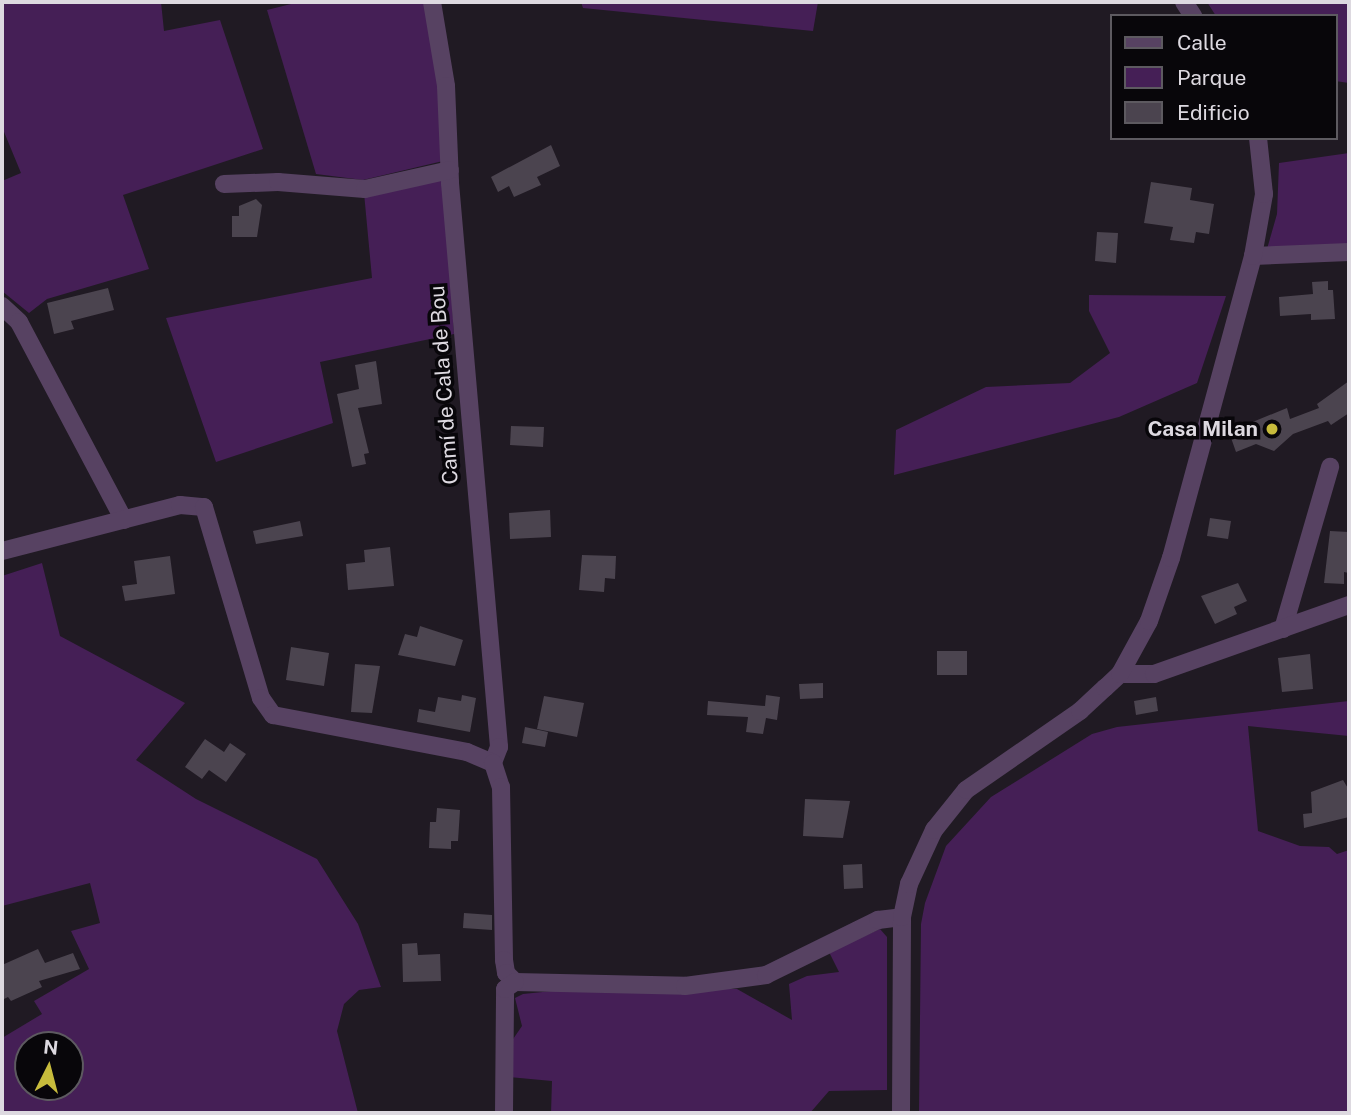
<!DOCTYPE html>
<meta charset="utf-8">
<style>
body{margin:0}
#map{position:relative;width:1351px;height:1115px;overflow:hidden;background:#201a23;font-family:"Public Sans",sans-serif}
div>[style]{position:absolute}
.green>*{inset:0;background:#451f56}
.building>*{inset:0;background:#4b444f}
.minor>*{height:18px;margin:-9px;padding:0 9px;transform-origin:9px;border-radius:9px;background:#574262}
.dots>*{width:19px;height:19px;translate:-50% -50%;box-sizing:border-box;border:4px solid #08060a;border-radius:50%}
span{translate:-50% -50%;white-space:nowrap;text-align:center;line-height:1.15;-webkit-text-stroke:7px #08060a;paint-order:stroke}
.street-label{font-size:21px;color:#ddd9e0}
.poi-label{font-size:21px;color:#ddd9e0;font-weight:700}
.right{translate:-100% -50%;text-align:right}
.frame{position:absolute;inset:0;border:4px solid #ddd9e0;pointer-events:none}
.legend{position:absolute;left:1110px;top:14px;width:228px;height:126px;box-sizing:border-box;background:#08060a;border:2px solid #5d5a60;margin:0;padding:9px 12px;list-style:none;font-size:21px;color:#ddd9e0}
.legend li{display:flex;align-items:center;gap:14px;height:35px}
.legend b{width:35px;border:2px solid #5d5a60}
.north{position:absolute;left:14px;top:1031px;width:70px;height:70px;box-sizing:border-box;background:#08060a;border:2px solid #5d5a60;border-radius:50%;rotate:6deg;font-size:19px;font-weight:700;line-height:28px;text-align:center;color:#ddd9e0}
.north::after{content:'';display:block;margin:auto;width:24px;height:32px;background:#c7bb3c;clip-path:polygon(50% 0,100% 100%,50% 72%,0 100%)}
</style>
<div id="map">
<div class="green">
<div style="clip-path:polygon(2px 2px,161px 2px,164px 31px,220px 20px,263px 149px,123px 195px,149px 269px,47px 299px,29px 313px,2px 291px,2px 181px,21px 173px,2px 127px)"></div>
<div style="clip-path:polygon(299px 2px,425px 2px,438px 81px,443px 161px,363px 180px,316px 174px,267px 10px)"></div>
<div style="clip-path:polygon(581px 2px,818px 2px,813px 31px,583px 8px)"></div>
<div style="clip-path:polygon(1207px 2px,1349px 2px,1349px 83px,1335px 81px,1335px 16px,1216px 16px)"></div>
<div style="clip-path:polygon(1349px 153px,1349px 246px,1267px 249px,1277px 214px,1279px 163px)"></div>
<div style="clip-path:polygon(444px 178px,454px 334px,320px 362px,333px 423px,216px 462px,166px 318px,372px 278px,364px 193px)"></div>
<div style="clip-path:polygon(1089px 295px,1226px 296px,1197px 383px,1119px 417px,894px 475px,896px 430px,986px 387px,1070px 383px,1110px 353px,1089px 311px)"></div>
<div style="clip-path:polygon(evenodd,42px 563px,60px 636px,185px 703px,136px 760px,196px 799px,317px 859px,358px 924px,381px 987px,359px 990px,344px 1004px,337px 1031px,358px 1113px,2px 1113px,2px 1038px,42px 1014px,34px 1001px,89px 969px,71px 931px,100px 923px,90px 883px,2px 906px,2px 576px,42px 563px,28px 1045px,70px 1045px,70px 1087px,28px 1087px,28px 1045px)"></div>
<div style="clip-path:polygon(1349px 701px,1349px 736px,1248px 726px,1258px 831px,1300px 846px,1329px 847px,1337px 854px,1349px 850px,1349px 1113px,919px 1113px,921px 924px,925px 903px,946px 846px,991px 797px,1092px 734px,1117px 727px)"></div>
<div style="clip-path:polygon(880px 929px,887px 937px,887px 1090px,829px 1091px,810px 1113px,551px 1113px,552px 1081px,509px 1077px,509px 1045px,522px 1026px,515px 998px,523px 994px,572px 989px,737px 989px,792px 1020px,789px 984px,807px 976px,839px 972px,829px 952px)"></div>
</div>
<div class="building">
<div style="clip-path:polygon(551px 145px,560px 166px,537px 177px,541px 185px,514px 197px,509px 186px,498px 192px,491px 177px)"></div>
<div style="clip-path:polygon(1151px 182px,1192px 188px,1190px 200px,1214px 204px,1209px 234px,1196px 232px,1194px 243px,1170px 240px,1173px 227px,1144px 223px)"></div>
<div style="clip-path:polygon(256px 199px,262px 205px,257px 237px,232px 237px,232px 216px,239px 216px,239px 206px)"></div>
<div style="clip-path:polygon(1097px 232px,1118px 233px,1116px 263px,1095px 261px)"></div>
<div style="clip-path:polygon(1328px 281px,1328px 290px,1333px 290px,1335px 319px,1311px 320px,1311px 314px,1280px 316px,1279px 297px,1313px 294px,1312px 282px)"></div>
<div style="clip-path:polygon(108px 288px,114px 310px,71px 321px,74px 329px,54px 334px,47px 303px)"></div>
<div style="clip-path:polygon(376px 361px,382px 404px,358px 408px,369px 453px,364px 454px,366px 464px,352px 467px,337px 394px,359px 389px,355px 365px)"></div>
<div style="clip-path:polygon(1349px 381px,1349px 413px,1331px 425px,1328px 421px,1293px 434px,1274px 451px,1256px 444px,1236px 452px,1230px 435px,1239px 431px,1238px 428px,1287px 408px,1290px 419px,1319px 408px,1317px 404px)"></div>
<div style="clip-path:polygon(511px 426px,544px 427px,543px 447px,510px 445px)"></div>
<div style="clip-path:polygon(550px 510px,551px 537px,510px 539px,509px 513px)"></div>
<div style="clip-path:polygon(1210px 518px,1231px 521px,1228px 539px,1207px 536px)"></div>
<div style="clip-path:polygon(300px 521px,303px 536px,256px 544px,253px 531px)"></div>
<div style="clip-path:polygon(1330px 531px,1349px 532px,1349px 573px,1344px 572px,1344px 584px,1324px 583px)"></div>
<div style="clip-path:polygon(390px 547px,394px 586px,348px 590px,346px 564px,365px 562px,364px 550px)"></div>
<div style="clip-path:polygon(582px 555px,616px 556px,615px 579px,605px 578px,604px 592px,579px 590px)"></div>
<div style="clip-path:polygon(170px 556px,175px 594px,125px 601px,122px 586px,137px 584px,134px 561px)"></div>
<div style="clip-path:polygon(1238px 583px,1247px 601px,1234px 607px,1237px 614px,1215px 624px,1201px 596px)"></div>
<div style="clip-path:polygon(420px 626px,463px 640px,455px 666px,398px 655px,405px 634px,417px 637px)"></div>
<div style="clip-path:polygon(291px 647px,329px 653px,324px 686px,286px 680px)"></div>
<div style="clip-path:polygon(937px 651px,967px 651px,967px 675px,937px 675px)"></div>
<div style="clip-path:polygon(1310px 654px,1313px 689px,1282px 692px,1278px 658px)"></div>
<div style="clip-path:polygon(355px 664px,380px 666px,372px 713px,351px 712px)"></div>
<div style="clip-path:polygon(823px 683px,823px 698px,800px 699px,799px 684px)"></div>
<div style="clip-path:polygon(462px 695px,476px 698px,470px 732px,417px 722px,419px 709px,435px 712px,438px 697px,461px 701px)"></div>
<div style="clip-path:polygon(766px 695px,780px 697px,777px 720px,766px 718px,763px 734px,746px 732px,748px 717px,707px 715px,708px 701px,765px 706px)"></div>
<div style="clip-path:polygon(544px 696px,584px 703px,577px 737px,537px 729px)"></div>
<div style="clip-path:polygon(1156px 697px,1158px 711px,1136px 715px,1134px 701px)"></div>
<div style="clip-path:polygon(525px 727px,548px 732px,545px 747px,522px 743px)"></div>
<div style="clip-path:polygon(205px 739px,224px 752px,230px 743px,246px 754px,226px 782px,209px 770px,202px 779px,185px 767px)"></div>
<div style="clip-path:polygon(1343px 780px,1349px 790px,1349px 817px,1304px 828px,1303px 814px,1312px 813px,1311px 792px)"></div>
<div style="clip-path:polygon(805px 799px,850px 801px,843px 838px,803px 836px)"></div>
<div style="clip-path:polygon(437px 808px,460px 810px,458px 841px,451px 841px,451px 849px,429px 848px,430px 822px,436px 822px)"></div>
<div style="clip-path:polygon(862px 864px,863px 888px,844px 889px,843px 865px)"></div>
<div style="clip-path:polygon(464px 913px,492px 915px,492px 930px,463px 928px)"></div>
<div style="clip-path:polygon(417px 943px,418px 955px,440px 954px,441px 981px,403px 982px,402px 944px)"></div>
<div style="clip-path:polygon(38px 949px,45px 963px,73px 953px,80px 969px,39px 981px,42px 987px,11px 1001px,8px 997px,2px 1000px,2px 965px)"></div>
</div>
<div class="minor">
<div style="left:432px;top:2px;width:85px;rotate:80.5deg"></div>
<div style="left:446px;top:86px;width:97px;rotate:87.6deg"></div>
<div style="left:450px;top:183px;width:566px;rotate:85.03deg"></div>
<div style="left:499px;top:747px;width:17px;rotate:111deg"></div>
<div style="left:1184px;top:2px;width:17px;rotate:57deg"></div>
<div style="left:224px;top:184px;width:54px;rotate:-2.1deg"></div>
<div style="left:278px;top:182px;width:87px;rotate:4.6deg"></div>
<div style="left:365px;top:189px;width:87px;rotate:-12.6deg"></div>
<div style="left:1253px;top:256px;width:96px;rotate:-2.4deg"></div>
<div style="left:2px;top:306px;width:23px;rotate:43deg"></div>
<div style="left:19px;top:322px;width:224px;rotate:62.1deg"></div>
<div style="left:2px;top:551px;width:184px;rotate:-14.5deg"></div>
<div style="left:180px;top:505px;width:24px;rotate:5deg"></div>
<div style="left:204px;top:507px;width:199px;rotate:73.4deg"></div>
<div style="left:261px;top:698px;width:21px;rotate:55deg"></div>
<div style="left:273px;top:715px;width:197px;rotate:10.8deg"></div>
<div style="left:467px;top:752px;width:28px;rotate:23deg"></div>
<div style="left:493px;top:763px;width:25px;rotate:72deg"></div>
<div style="left:501px;top:787px;width:173px;rotate:89deg"></div>
<div style="left:504px;top:960px;width:13px;rotate:81deg"></div>
<div style="left:506px;top:973px;width:13px;rotate:45deg"></div>
<div style="left:515px;top:982px;width:170px;rotate:1.3deg"></div>
<div style="left:685px;top:986px;width:82px;rotate:-7.7deg"></div>
<div style="left:766px;top:975px;width:125px;rotate:-26.2deg"></div>
<div style="left:878px;top:920px;width:24px;rotate:-7deg"></div>
<div style="left:1283px;top:629px;width:169px;rotate:-73.8deg"></div>
<div style="left:1120px;top:674px;width:34px"></div>
<div style="left:1154px;top:674px;width:207px;rotate:-19.5deg"></div>
<div style="left:504px;top:1113px;width:124px;rotate:-89.5deg"></div>
<div style="left:505px;top:989px;width:12px;rotate:-35deg"></div>
<div style="left:901px;top:1113px;width:196px;rotate:-89.7deg"></div>
<div style="left:902px;top:917px;width:34px;rotate:-78deg"></div>
<div style="left:909px;top:884px;width:60px;rotate:-65.2deg"></div>
<div style="left:934px;top:830px;width:51px;rotate:-51.3deg"></div>
<div style="left:966px;top:790px;width:139px;rotate:-34.7deg"></div>
<div style="left:1080px;top:711px;width:34px;rotate:-43deg"></div>
<div style="left:1105px;top:688px;width:21px;rotate:-43deg"></div>
<div style="left:1120px;top:674px;width:60px;rotate:-61.3deg"></div>
<div style="left:1149px;top:621px;width:67px;rotate:-70.8deg"></div>
<div style="left:1171px;top:558px;width:313px;rotate:-74.8deg"></div>
<div style="left:1253px;top:256px;width:63px;rotate:-79.9deg"></div>
<div style="left:1264px;top:194px;width:56px;rotate:-96.1deg"></div>
</div>
<div class="dots">
<div style="left:1272px;top:429px;background:#c7bb3c"></div>
</div>
<div class="street-label">
<span style="left:444px;top:385px;rotate:-94deg">Camí de Cala de Bou</span>
</div>
<div class="poi-label">
<span class="right" style="left:1258px;top:429px">Casa Milan</span>
</div>
<div class="frame"></div>
<ul class="legend">
<li><b style="height:9px;background:#574262"></b>Calle</li>
<li><b style="height:19px;background:#451f56"></b>Parque</li>
<li><b style="height:19px;background:#4b444f"></b>Edificio</li>
</ul>
<div class="north">N</div>
</div>
